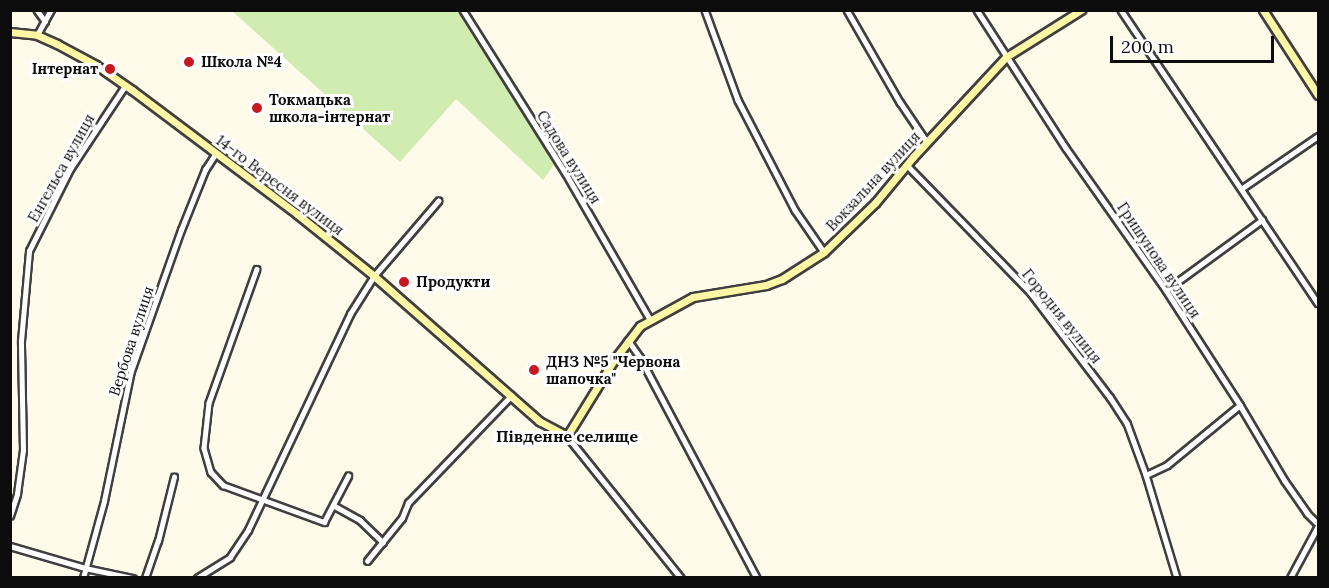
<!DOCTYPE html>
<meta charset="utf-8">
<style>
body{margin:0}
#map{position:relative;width:1329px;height:588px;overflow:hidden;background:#fffbeb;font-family:Lora,serif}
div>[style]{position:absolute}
.green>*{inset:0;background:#d0ecb1}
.roads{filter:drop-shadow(2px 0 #3f3f3f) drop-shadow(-2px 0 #3f3f3f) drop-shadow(0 2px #3f3f3f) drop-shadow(0 -2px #3f3f3f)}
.street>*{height:4.5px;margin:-2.25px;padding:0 2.25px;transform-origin:2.25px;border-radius:2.25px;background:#fff}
.secondary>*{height:7px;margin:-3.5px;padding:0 3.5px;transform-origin:3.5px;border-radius:3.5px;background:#fff6a6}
.dots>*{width:16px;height:16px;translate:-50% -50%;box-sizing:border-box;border:3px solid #fff;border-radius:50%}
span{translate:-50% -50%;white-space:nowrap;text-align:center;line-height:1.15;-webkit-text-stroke:6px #fff;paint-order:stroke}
.poi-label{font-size:15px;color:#0c0c0c;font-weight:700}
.left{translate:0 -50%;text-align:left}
.right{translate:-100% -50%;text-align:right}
.street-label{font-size:15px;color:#0c0c0c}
.neighbourhood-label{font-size:16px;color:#0c0c0c;font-weight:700}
.frame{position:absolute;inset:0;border:12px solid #0c0c0c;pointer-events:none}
.scale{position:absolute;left:1110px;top:36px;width:164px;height:27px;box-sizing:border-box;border:3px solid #0c0c0c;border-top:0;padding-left:8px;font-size:18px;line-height:21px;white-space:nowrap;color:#0c0c0c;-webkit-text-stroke:4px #fff;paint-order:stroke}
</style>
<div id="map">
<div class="green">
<div style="clip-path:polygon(232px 11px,458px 11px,555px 163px,543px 180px,456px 99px,400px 162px)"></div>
</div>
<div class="roads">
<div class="street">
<div style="left:37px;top:10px;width:14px;rotate:54deg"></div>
<div style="left:463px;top:10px;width:191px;rotate:57.8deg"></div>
<div style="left:565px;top:172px;width:170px;rotate:60deg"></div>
<div style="left:705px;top:10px;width:96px;rotate:69.9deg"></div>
<div style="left:738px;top:100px;width:124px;rotate:62.6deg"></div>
<div style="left:795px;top:210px;width:51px;rotate:55.4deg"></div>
<div style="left:847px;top:10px;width:106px;rotate:60.1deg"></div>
<div style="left:900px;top:102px;width:48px;rotate:56deg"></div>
<div style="left:977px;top:10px;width:164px;rotate:57.2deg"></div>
<div style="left:1066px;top:148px;width:174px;rotate:54.8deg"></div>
<div style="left:1166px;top:290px;width:137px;rotate:57.2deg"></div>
<div style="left:1240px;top:405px;width:88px;rotate:59.4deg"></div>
<div style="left:1285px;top:481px;width:39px;rotate:55deg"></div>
<div style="left:1307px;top:513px;width:16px;rotate:45deg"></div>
<div style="left:1121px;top:10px;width:353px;rotate:56.1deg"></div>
<div style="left:37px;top:35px;width:29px;rotate:-61deg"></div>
<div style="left:907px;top:165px;width:178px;rotate:45.9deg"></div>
<div style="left:1031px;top:293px;width:131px;rotate:52.8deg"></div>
<div style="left:1110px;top:397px;width:31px;rotate:57deg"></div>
<div style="left:1127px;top:423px;width:55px;rotate:69.9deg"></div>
<div style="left:1146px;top:475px;width:108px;rotate:73.2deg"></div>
<div style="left:1241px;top:189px;width:93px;rotate:-34.5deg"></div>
<div style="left:257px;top:269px;width:142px;rotate:109.7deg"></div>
<div style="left:209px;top:403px;width:45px;rotate:96.3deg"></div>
<div style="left:204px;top:448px;width:25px;rotate:74deg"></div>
<div style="left:211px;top:472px;width:18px;rotate:47deg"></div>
<div style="left:223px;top:485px;width:108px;rotate:20.1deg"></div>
<div style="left:324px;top:522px;width:52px;rotate:-62.4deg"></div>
<div style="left:1166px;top:290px;width:119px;rotate:-36.1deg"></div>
<div style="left:628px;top:340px;width:21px;rotate:55deg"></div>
<div style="left:640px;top:357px;width:250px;rotate:62.1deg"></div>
<div style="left:567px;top:436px;width:182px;rotate:51.2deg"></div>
<div style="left:1146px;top:475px;width:23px;rotate:-25deg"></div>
<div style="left:1167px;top:465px;width:94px;rotate:-39.4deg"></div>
<div style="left:333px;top:505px;width:31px;rotate:29deg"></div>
<div style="left:360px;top:520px;width:32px;rotate:44deg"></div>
<div style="left:10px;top:516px;width:23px;rotate:-72deg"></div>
<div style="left:17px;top:494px;width:44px;rotate:-82.2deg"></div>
<div style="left:23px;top:450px;width:109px;rotate:-91.1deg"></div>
<div style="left:21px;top:341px;width:90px;rotate:-84.9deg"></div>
<div style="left:29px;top:251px;width:92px;rotate:-63.4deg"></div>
<div style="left:70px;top:169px;width:100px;rotate:-56.5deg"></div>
<div style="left:10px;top:546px;width:78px;rotate:16.3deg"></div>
<div style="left:85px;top:568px;width:49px;rotate:11.8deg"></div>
<div style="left:367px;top:561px;width:55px;rotate:-50.9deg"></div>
<div style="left:402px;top:518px;width:16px;rotate:-68deg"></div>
<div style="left:408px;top:503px;width:149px;rotate:-46.1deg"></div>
<div style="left:83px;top:578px;width:80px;rotate:-74.7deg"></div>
<div style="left:104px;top:501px;width:133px;rotate:-78.3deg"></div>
<div style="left:131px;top:371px;width:150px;rotate:-70.5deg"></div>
<div style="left:181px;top:230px;width:65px;rotate:-68.2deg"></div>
<div style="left:205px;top:170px;width:20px;rotate:-57deg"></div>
<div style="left:145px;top:578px;width:39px;rotate:-71deg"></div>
<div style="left:158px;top:541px;width:66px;rotate:-76deg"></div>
<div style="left:197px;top:578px;width:39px;rotate:-32deg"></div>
<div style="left:230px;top:557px;width:32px;rotate:-56deg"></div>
<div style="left:248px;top:530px;width:239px;rotate:-64.7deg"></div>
<div style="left:350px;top:314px;width:45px;rotate:-57.7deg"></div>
<div style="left:374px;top:276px;width:99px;rotate:-49.5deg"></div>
<div style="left:1290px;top:578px;width:59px;rotate:-61.7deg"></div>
</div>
<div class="secondary">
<div style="left:1263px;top:10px;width:101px;rotate:57.1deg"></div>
<div style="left:10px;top:32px;width:27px;rotate:6deg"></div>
<div style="left:37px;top:35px;width:22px;rotate:24deg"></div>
<div style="left:57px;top:44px;width:44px;rotate:28.3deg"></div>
<div style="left:96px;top:65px;width:44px;rotate:34.8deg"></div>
<div style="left:132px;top:90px;width:206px;rotate:36.9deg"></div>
<div style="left:297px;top:214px;width:99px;rotate:38.8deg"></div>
<div style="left:374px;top:276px;width:220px;rotate:41.3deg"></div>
<div style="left:539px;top:421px;width:32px;rotate:28deg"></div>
<div style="left:567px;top:436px;width:89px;rotate:-58.3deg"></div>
<div style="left:614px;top:360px;width:43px;rotate:-52.6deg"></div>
<div style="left:640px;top:326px;width:60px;rotate:-28.7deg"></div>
<div style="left:693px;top:297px;width:74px;rotate:-9.3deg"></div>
<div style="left:766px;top:285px;width:17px;rotate:-21deg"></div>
<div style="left:782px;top:279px;width:50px;rotate:-32.7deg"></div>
<div style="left:824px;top:252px;width:71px;rotate:-43.9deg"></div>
<div style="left:875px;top:203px;width:60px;rotate:-50.4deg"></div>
<div style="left:913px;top:157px;width:137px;rotate:-47.1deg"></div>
<div style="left:1006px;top:57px;width:89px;rotate:-32.1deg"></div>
</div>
</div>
<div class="dots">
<div style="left:189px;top:62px;background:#c61920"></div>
<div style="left:110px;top:69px;background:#c61920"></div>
<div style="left:257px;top:108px;background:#c61920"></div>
<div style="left:404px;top:282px;background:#c61920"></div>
<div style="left:534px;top:370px;background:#c61920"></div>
</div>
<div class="poi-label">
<span class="left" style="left:201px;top:62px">Школа №4</span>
<span class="right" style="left:98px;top:69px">Інтернат</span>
<span class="left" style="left:269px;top:108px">Токмацька<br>школа-інтернат</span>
<span class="left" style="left:416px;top:282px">Продукти</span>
<span class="left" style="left:546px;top:370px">ДНЗ №5 "Червона<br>шапочка"</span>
</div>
<div class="street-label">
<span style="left:569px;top:157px;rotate:58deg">Садова вулиця</span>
<span style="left:61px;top:168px;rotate:-61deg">Енгельса вулиця</span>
<span style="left:873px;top:181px;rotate:-47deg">Вокзальна вулиця</span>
<span style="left:280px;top:185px;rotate:37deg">14-го Вересня вулиця</span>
<span style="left:1159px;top:260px;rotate:56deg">Гришунова вулиця</span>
<span style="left:1062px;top:316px;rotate:51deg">Городня вулиця</span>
<span style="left:131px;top:341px;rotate:-72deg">Вербова вулиця</span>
</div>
<div class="neighbourhood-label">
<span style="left:567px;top:436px">Південне селище</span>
</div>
<div class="frame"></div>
<div class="scale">200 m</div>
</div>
